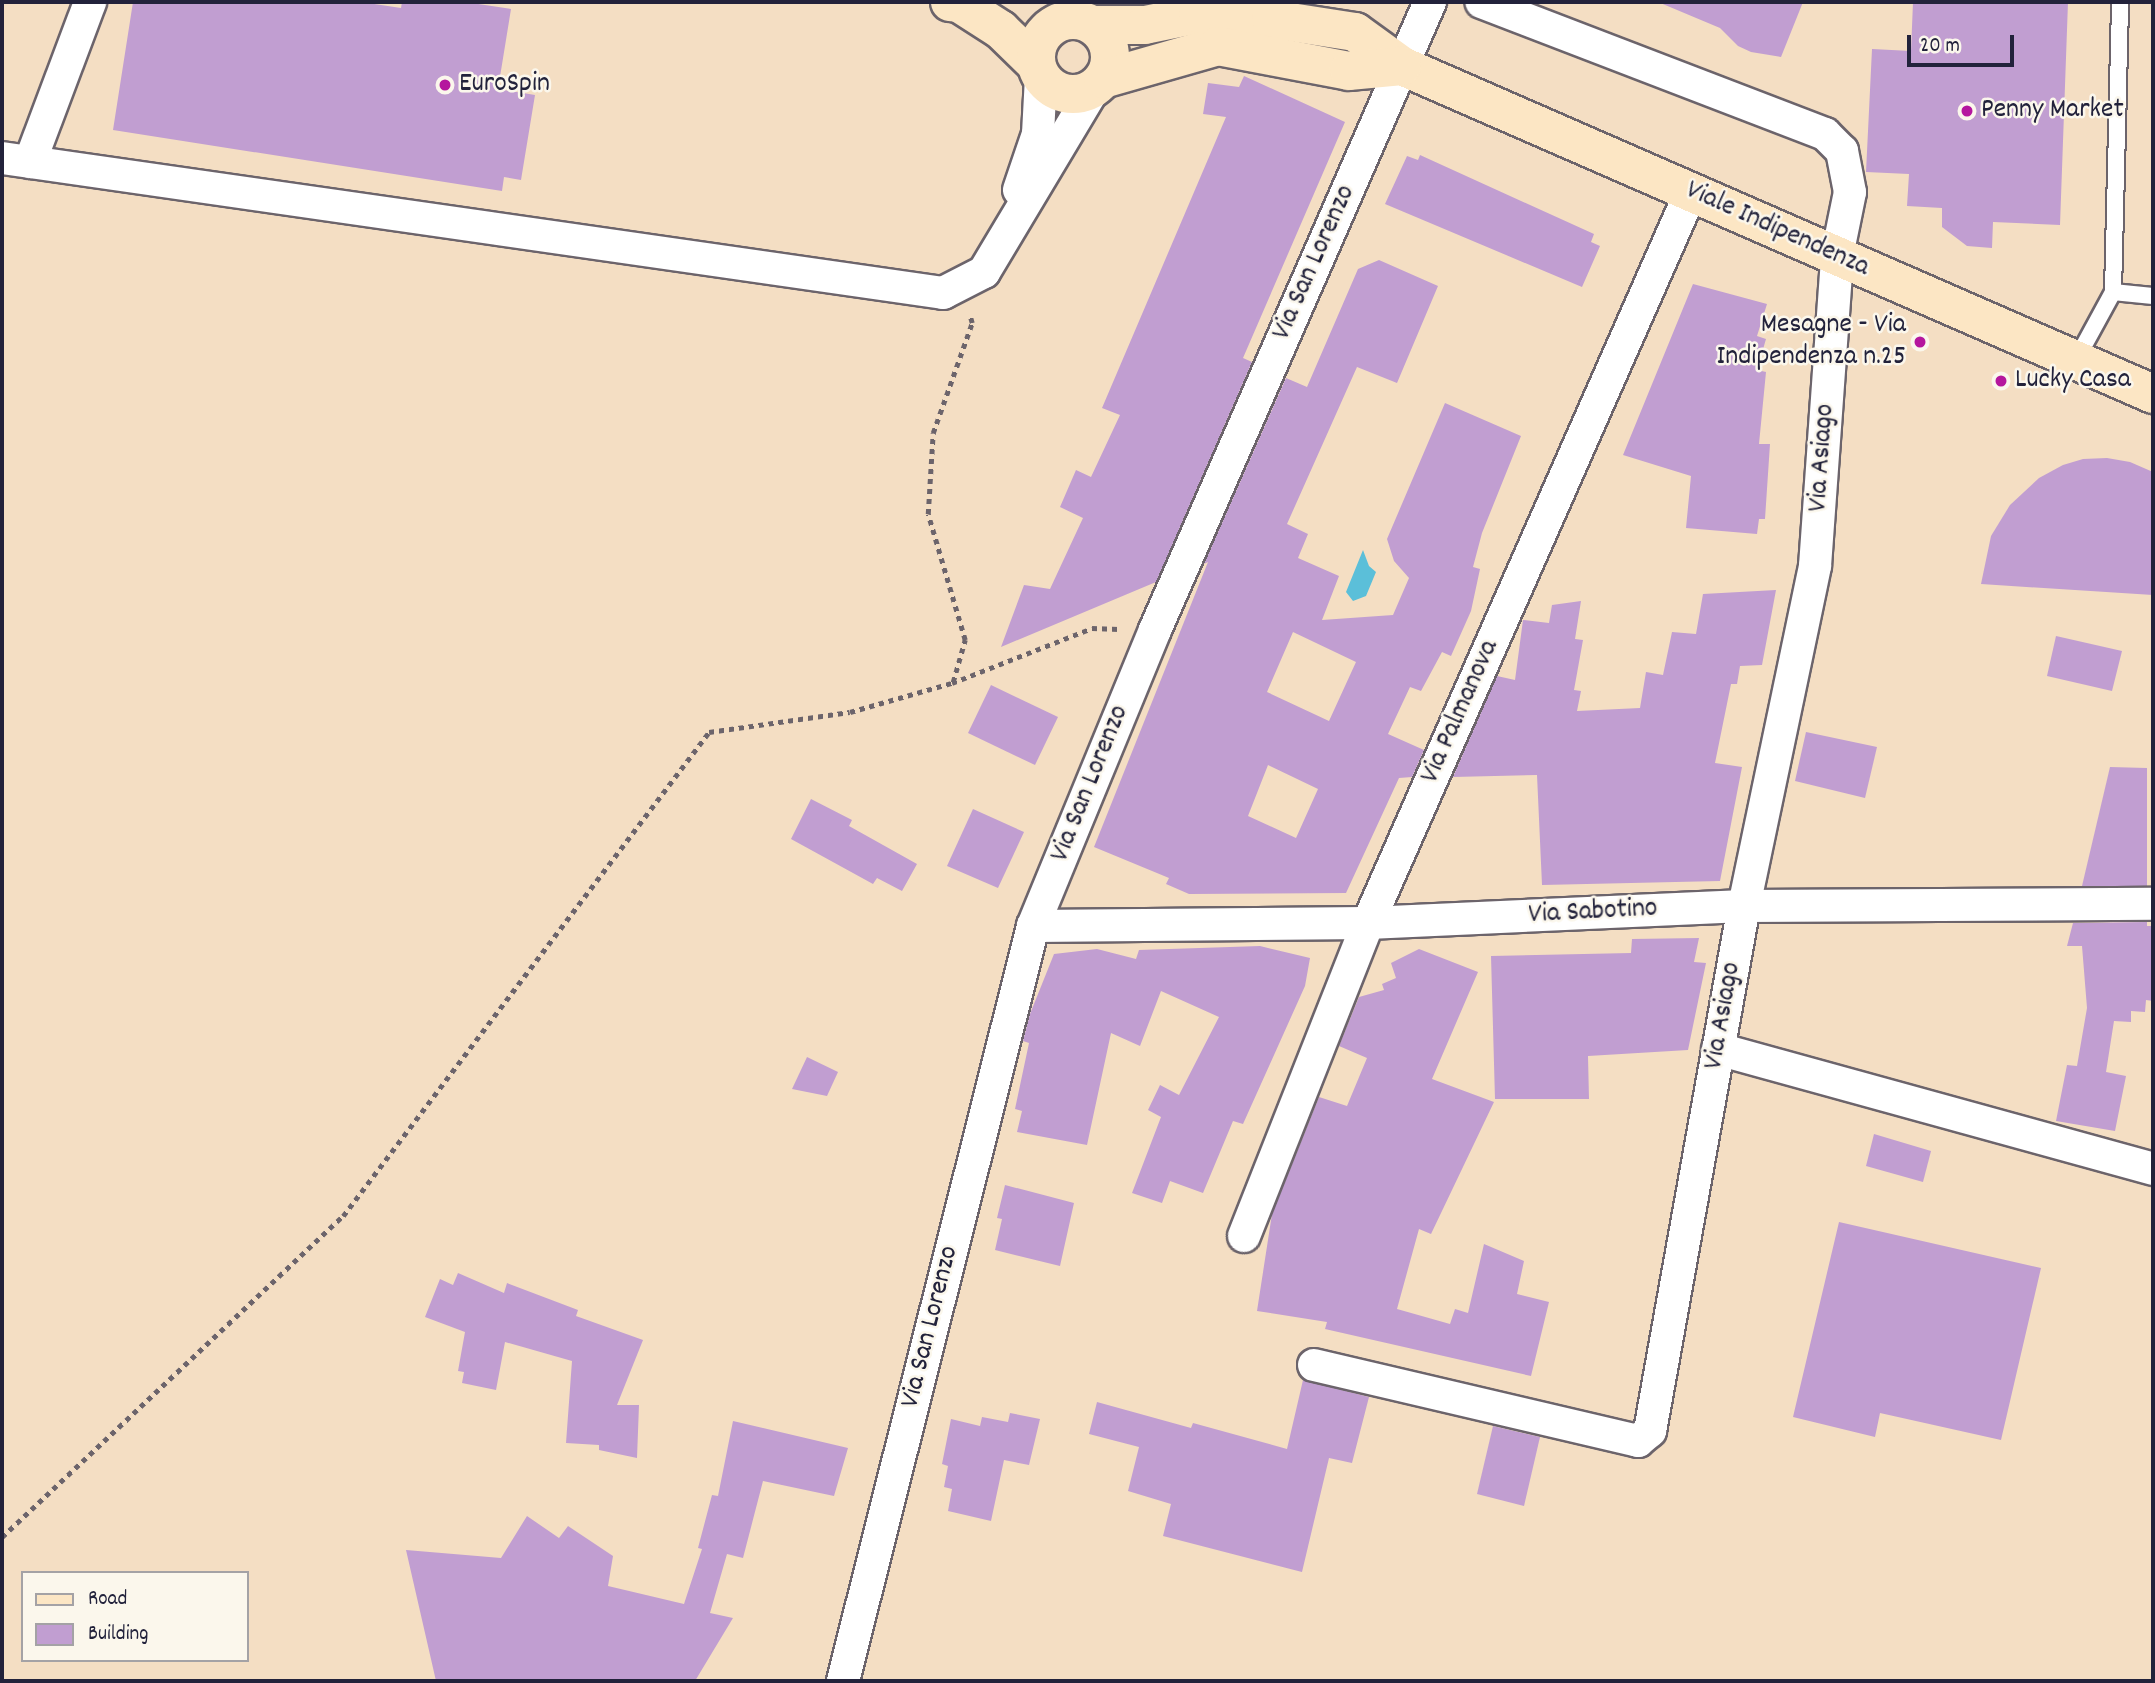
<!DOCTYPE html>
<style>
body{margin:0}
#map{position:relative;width:2155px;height:1683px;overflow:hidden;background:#f4dec3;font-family:Dekko,sans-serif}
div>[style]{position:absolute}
.water>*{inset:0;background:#5bbfd9}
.building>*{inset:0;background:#c19ed1}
.path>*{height:4.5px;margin-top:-2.25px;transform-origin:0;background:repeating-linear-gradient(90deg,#6c646b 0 5px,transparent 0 10px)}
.roads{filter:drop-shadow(2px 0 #6c646b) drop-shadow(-2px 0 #6c646b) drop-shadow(0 2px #6c646b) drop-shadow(0 -2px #6c646b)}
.lane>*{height:16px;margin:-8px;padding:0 8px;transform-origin:8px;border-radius:8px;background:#fff}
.street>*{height:32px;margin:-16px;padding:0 16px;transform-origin:16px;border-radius:16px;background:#fff}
.secondary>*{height:38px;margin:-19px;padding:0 19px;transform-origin:19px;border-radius:19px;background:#fce6c4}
.secondary>.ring{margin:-19px;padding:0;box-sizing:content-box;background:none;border:38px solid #fce6c4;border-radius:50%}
.dots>*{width:19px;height:19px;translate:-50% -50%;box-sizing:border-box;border:4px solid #fbf7ec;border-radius:50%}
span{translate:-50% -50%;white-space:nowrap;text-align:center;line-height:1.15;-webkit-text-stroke:5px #fbf7ec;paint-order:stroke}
.poi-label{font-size:28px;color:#22223b}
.left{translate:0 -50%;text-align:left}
.right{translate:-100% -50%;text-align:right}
.street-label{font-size:28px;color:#22223b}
.frame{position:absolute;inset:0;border:4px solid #22223b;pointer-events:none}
.legend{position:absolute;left:21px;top:1571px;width:228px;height:91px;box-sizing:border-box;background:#fbf7ec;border:2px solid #a4a2a5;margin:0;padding:9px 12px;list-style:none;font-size:21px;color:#22223b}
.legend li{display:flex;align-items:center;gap:14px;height:35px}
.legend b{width:35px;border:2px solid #a4a2a5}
.scale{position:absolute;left:1907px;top:35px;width:107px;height:32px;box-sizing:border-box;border:4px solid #22223b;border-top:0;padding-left:9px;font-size:21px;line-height:24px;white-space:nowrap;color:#22223b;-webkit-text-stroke:5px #fbf7ec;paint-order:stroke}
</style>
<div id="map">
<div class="water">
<div style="clip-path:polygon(1363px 550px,1369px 566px,1376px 572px,1366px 596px,1353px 601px,1346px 592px)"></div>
</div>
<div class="building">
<div style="clip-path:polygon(133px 2px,361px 2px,401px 8px,402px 2px,465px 2px,511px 9px,498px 89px,535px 95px,521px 180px,504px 177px,502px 191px,113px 130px)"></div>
<div style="clip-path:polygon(1658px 2px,1803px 2px,1781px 57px,1751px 52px,1738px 46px,1720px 28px)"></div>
<div style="clip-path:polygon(1913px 2px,2068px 2px,2060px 225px,1993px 222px,1992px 248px,1967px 246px,1942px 227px,1942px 208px,1907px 206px,1909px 174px,1866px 172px,1872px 49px,1911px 51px)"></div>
<div style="clip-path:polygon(1244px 76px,1345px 122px,1243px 358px,1252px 362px,1156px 582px,1001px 647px,1024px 585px,1050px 589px,1083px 518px,1060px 507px,1076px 470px,1091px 477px,1120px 415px,1102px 408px,1226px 117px,1203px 114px,1208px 83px,1239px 87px)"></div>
<div style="clip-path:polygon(1420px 155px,1594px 234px,1591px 242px,1600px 246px,1582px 287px,1385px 204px,1407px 156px,1418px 160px)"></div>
<div style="clip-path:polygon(evenodd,1379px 260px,1438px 286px,1397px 383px,1357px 367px,1287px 524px,1308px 534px,1298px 558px,1339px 576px,1322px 620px,1393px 615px,1409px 578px,1394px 561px,1387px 539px,1445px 403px,1521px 436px,1482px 533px,1473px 567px,1480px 569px,1471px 611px,1451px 656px,1442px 652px,1421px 691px,1410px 687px,1388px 734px,1424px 750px,1412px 777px,1399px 778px,1346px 893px,1189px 894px,1166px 884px,1169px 878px,1094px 847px,1208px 562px,1204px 564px,1286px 378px,1307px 387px,1358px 269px,1379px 260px,1293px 632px,1356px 662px,1329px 721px,1267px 692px,1293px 632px,1379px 260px,1268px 765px,1318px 789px,1296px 838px,1248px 816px,1268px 765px)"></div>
<div style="clip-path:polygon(1693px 284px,1767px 304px,1757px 336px,1766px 339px,1757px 370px,1766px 372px,1759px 444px,1770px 444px,1765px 519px,1759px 519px,1757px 534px,1686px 528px,1691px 476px,1623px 455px)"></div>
<div style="clip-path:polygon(2107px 458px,2130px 462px,2153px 472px,2153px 595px,1981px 584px,1991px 536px,2010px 505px,2039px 478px,2063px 465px,2083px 459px)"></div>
<div style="clip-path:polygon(1776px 590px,1762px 665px,1740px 666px,1737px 684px,1731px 684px,1715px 763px,1742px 767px,1720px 881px,1542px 885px,1537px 775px,1453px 777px,1497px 676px,1515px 680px,1523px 620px,1549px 623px,1552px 605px,1581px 601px,1575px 639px,1583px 640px,1574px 690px,1581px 691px,1577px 711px,1640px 708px,1646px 672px,1663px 675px,1672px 632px,1696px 634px,1703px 594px)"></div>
<div style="clip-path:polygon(2056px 636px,2122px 651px,2112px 691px,2047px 676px)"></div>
<div style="clip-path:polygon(991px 685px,1058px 717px,1035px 765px,968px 733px)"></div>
<div style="clip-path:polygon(1806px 732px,1877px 747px,1865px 798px,1795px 781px)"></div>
<div style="clip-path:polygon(2110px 767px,2147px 768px,2147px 886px,2082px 886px)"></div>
<div style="clip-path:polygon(811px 799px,852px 820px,849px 826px,917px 864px,902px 891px,877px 878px,873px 884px,791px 839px)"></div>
<div style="clip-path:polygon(973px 809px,1024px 832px,998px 888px,947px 866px)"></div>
<div style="clip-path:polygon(2147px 922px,2147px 926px,2153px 926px,2153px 1001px,2146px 1000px,2145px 1012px,2131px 1011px,2131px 1022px,2114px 1021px,2106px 1072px,2126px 1076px,2115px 1131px,2056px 1121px,2067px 1065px,2077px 1066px,2087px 1008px,2082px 946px,2067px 946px,2073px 923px)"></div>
<div style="clip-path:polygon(1699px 938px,1694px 962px,1706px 963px,1688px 1050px,1588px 1056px,1589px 1099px,1495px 1099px,1491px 956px,1631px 953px,1632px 939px)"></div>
<div style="clip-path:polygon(1260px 946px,1310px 958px,1305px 986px,1243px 1124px,1233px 1121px,1203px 1193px,1170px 1181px,1162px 1203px,1132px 1193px,1161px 1117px,1148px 1110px,1160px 1085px,1179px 1095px,1219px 1017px,1161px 991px,1140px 1046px,1111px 1033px,1087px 1145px,1017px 1132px,1022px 1111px,1015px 1109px,1029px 1043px,1023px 1041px,1030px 1014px,1054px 954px,1097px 949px,1136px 959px,1139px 950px)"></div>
<div style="clip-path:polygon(1419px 949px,1478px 972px,1432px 1079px,1494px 1102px,1431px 1234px,1419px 1229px,1397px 1309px,1450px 1324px,1455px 1309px,1468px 1313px,1484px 1244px,1524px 1261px,1517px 1294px,1549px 1302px,1531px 1376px,1325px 1329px,1327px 1322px,1257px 1311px,1272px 1214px,1319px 1097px,1347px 1106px,1367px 1058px,1339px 1046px,1359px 997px,1384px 990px,1382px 984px,1396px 978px,1391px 963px)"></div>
<div style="clip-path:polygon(807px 1057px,838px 1072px,827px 1096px,792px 1089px)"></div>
<div style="clip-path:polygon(1874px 1134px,1931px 1151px,1923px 1182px,1866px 1166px)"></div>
<div style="clip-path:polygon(1005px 1185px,1074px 1203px,1060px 1266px,995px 1250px,1002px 1219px,997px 1218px)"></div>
<div style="clip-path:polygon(1839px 1222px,2041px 1268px,2001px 1440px,1880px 1413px,1875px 1437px,1793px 1417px)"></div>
<div style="clip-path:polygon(458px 1273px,504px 1293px,507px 1283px,578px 1310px,576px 1316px,643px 1340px,617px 1405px,639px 1405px,637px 1458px,599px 1450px,599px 1445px,566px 1443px,572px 1361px,505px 1342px,496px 1390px,462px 1383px,464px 1372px,458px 1371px,465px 1332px,425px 1317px,440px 1279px,453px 1285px)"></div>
<div style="clip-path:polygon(1303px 1380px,1369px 1397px,1352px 1463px,1329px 1458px,1302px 1572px,1163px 1536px,1171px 1504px,1128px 1491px,1139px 1447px,1089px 1434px,1097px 1402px,1191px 1428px,1193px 1423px,1287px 1449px)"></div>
<div style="clip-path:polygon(1010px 1413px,1040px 1419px,1029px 1465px,1004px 1460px,991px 1521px,948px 1511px,952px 1489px,944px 1487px,948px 1466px,942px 1464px,951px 1419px,980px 1426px,982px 1417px,1008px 1422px)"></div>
<div style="clip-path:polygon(733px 1421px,848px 1448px,834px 1496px,763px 1481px,743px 1558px,727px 1554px,710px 1613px,733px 1618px,695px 1681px,436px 1681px,406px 1550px,501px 1558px,527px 1516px,559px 1538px,568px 1526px,613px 1556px,608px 1586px,684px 1604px,702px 1549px,698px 1548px,712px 1495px,718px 1496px)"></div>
<div style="clip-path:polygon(1493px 1426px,1540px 1437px,1524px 1506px,1477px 1494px)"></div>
</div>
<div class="path">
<div style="left:953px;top:682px;width:44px;rotate:-74.1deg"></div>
<div style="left:965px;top:640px;width:131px;rotate:-106.4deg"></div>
<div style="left:928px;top:514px;width:81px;rotate:-86.5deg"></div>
<div style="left:933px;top:433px;width:117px;rotate:-70.5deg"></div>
<div style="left:972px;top:323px;width:7px;rotate:-106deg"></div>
<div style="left:2px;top:1537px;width:468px;rotate:-43.3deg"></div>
<div style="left:343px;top:1216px;width:607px;rotate:-52.9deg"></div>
<div style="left:709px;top:732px;width:142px;rotate:-8.1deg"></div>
<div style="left:850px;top:712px;width:106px;rotate:-15.9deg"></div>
<div style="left:952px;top:683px;width:150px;rotate:-21.4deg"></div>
<div style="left:1092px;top:628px;width:27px;rotate:2deg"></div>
</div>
<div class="roads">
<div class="lane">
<div style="left:2113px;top:292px;width:290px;rotate:-88.6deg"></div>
<div style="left:2076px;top:360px;width:77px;rotate:-61.4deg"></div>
<div style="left:2113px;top:292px;width:40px;rotate:5.7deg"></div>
</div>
<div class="street">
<div style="left:2px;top:158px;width:951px;rotate:8.16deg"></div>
<div style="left:943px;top:293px;width:46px;rotate:-27.1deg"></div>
<div style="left:984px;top:272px;width:214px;rotate:-59.1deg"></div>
<div style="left:30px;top:162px;width:171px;rotate:-69.4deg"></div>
<div style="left:1019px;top:190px;width:59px;rotate:-71.3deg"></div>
<div style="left:1038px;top:134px;width:58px;rotate:-87deg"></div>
<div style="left:1033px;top:926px;width:335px;rotate:-0.5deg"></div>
<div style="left:1368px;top:923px;width:376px;rotate:-2.6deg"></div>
<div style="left:1744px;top:906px;width:409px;rotate:-0.3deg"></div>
<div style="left:1718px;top:1049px;width:451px;rotate:15.4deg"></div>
<div style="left:1244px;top:1236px;width:337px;rotate:-68.4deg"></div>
<div style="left:1368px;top:923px;width:799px;rotate:-66.16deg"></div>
<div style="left:1314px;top:1365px;width:333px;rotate:13.2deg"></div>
<div style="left:1638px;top:1441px;width:16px;rotate:-40deg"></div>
<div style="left:1650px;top:1431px;width:533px;rotate:-79.85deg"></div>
<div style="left:1744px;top:906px;width:347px;rotate:-78.2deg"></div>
<div style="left:1815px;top:566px;width:311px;rotate:-85.9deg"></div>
<div style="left:1837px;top:256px;width:65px;rotate:-78.5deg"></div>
<div style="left:1850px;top:192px;width:42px;rotate:-101deg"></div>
<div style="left:1842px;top:151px;width:24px;rotate:-135deg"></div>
<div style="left:1825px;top:134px;width:368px;rotate:-159deg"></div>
<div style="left:843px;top:1681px;width:779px;rotate:-75.87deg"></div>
<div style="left:1033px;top:926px;width:320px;rotate:-67.6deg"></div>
<div style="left:1155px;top:630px;width:686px;rotate:-66.35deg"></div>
</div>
<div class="secondary">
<div style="left:950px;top:2px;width:9px;rotate:6deg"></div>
<div style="left:959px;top:3px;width:50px;rotate:32.7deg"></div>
<div style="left:1001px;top:30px;width:49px;rotate:44.2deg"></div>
<div class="ring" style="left:1036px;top:20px;width:36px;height:36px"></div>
<div style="left:1093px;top:25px;width:52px"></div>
<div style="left:1145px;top:25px;width:54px;rotate:-11.7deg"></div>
<div style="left:1198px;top:14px;width:73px;rotate:3.9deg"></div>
<div style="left:1271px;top:19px;width:85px;rotate:8.8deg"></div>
<div style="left:1355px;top:32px;width:58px;rotate:35.9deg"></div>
<div style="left:1402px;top:66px;width:820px;rotate:23.59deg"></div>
<div style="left:1103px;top:79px;width:120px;rotate:-16deg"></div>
<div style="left:1218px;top:46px;width:133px;rotate:10.8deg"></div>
<div style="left:1349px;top:71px;width:53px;rotate:-5.4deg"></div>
</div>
</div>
<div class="dots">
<div style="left:445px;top:85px;background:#b5179e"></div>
<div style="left:1967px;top:111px;background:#b5179e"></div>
<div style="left:1920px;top:342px;background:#b5179e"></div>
<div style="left:2001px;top:381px;background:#b5179e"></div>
</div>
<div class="poi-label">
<span class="left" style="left:459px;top:85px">EuroSpin</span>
<span class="left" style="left:1981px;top:111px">Penny Market</span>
<span class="right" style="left:1906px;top:342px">Mesagne - Via<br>Indipendenza n.25</span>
<span class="left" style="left:2015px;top:381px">Lucky Casa</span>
</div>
<div class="street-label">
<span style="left:1777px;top:230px;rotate:24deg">Viale Indipendenza</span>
<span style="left:1315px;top:263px;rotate:-66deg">Via San Lorenzo</span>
<span style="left:1823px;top:458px;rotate:-86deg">Via Asiago</span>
<span style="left:1461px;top:712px;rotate:-66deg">Via Palmanova</span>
<span style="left:1091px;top:784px;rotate:-68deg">Via San Lorenzo</span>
<span style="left:1593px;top:913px;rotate:-3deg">Via Sabotino</span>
<span style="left:1724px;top:1016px;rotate:-80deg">Via Asiago</span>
<span style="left:931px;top:1327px;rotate:-76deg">Via San Lorenzo</span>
</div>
<div class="frame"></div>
<ul class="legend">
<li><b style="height:9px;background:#fce6c4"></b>Road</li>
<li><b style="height:19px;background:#c19ed1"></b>Building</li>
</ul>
<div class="scale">20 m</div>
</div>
